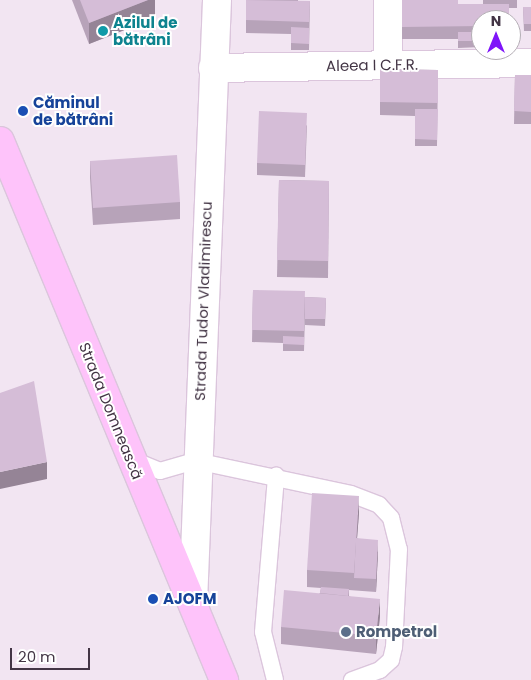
<!DOCTYPE html>
<meta charset="utf-8">
<style>
body{margin:0}
#map{position:relative;width:531px;height:680px;overflow:hidden;background:#f2e5f2;font-family:Poppins,sans-serif}
div>[style]{position:absolute}
.roads{filter:drop-shadow(1px 0 #dbc5dc) drop-shadow(-1px 0 #dbc5dc) drop-shadow(0 1px #dbc5dc) drop-shadow(0 -1px #dbc5dc)}
.lane>*{height:16px;margin:-8px;padding:0 8px;transform-origin:8px;border-radius:8px;background:#fff}
.street>*{height:28px;margin:-14px;padding:0 14px;transform-origin:14px;border-radius:14px;background:#fff}
.secondary>*{height:28px;margin:-14px;padding:0 14px;transform-origin:14px;border-radius:14px;background:#fec3fa}
.wall>*{inset:0;background:#b7a3b9}
.shaded-wall>*{inset:0;background:#958496}
.building>*{inset:0;background:#d5bdd7}
.dots>*{width:14px;height:14px;translate:-50% -50%;box-sizing:border-box;border:2px solid #fff;border-radius:50%}
span{translate:-50% -50%;white-space:nowrap;text-align:center;line-height:1.15;-webkit-text-stroke:4px #fff;paint-order:stroke}
.culture-label{font-size:15px;color:#0d838f;font-weight:700}
.left{translate:0 -50%;text-align:left}
.street-label{font-size:15px;color:#433545}
.transit-label{font-size:15px;color:#164399;font-weight:700}
.service-label{font-size:15px;color:#4e5e75;font-weight:700}
.north{position:absolute;left:471px;top:10px;width:50px;height:50px;box-sizing:border-box;background:#fff;border:1px solid #b4aeb5;border-radius:50%;rotate:0deg;font-size:14px;font-weight:700;line-height:20px;text-align:center;color:#433545}
.north::after{content:'';display:block;margin:auto;width:18px;height:22px;background:#7f15f9;clip-path:polygon(50% 0,100% 100%,50% 72%,0 100%)}
.scale{position:absolute;left:10px;top:648px;width:80px;height:22px;box-sizing:border-box;border:2px solid #433545;border-top:0;padding-left:6px;font-size:15px;line-height:18px;white-space:nowrap;color:#433545;-webkit-text-stroke:4px #fff;paint-order:stroke}
</style>
<div id="map">
<div class="roads">
<div class="lane">
<div style="left:133px;top:460px;width:29px;rotate:22deg"></div>
<div style="left:160px;top:471px;width:37px;rotate:-16deg"></div>
<div style="left:196px;top:461px;width:158px;rotate:12deg"></div>
<div style="left:351px;top:494px;width:30px;rotate:21deg"></div>
<div style="left:379px;top:505px;width:18px;rotate:47deg"></div>
<div style="left:391px;top:518px;width:32px;rotate:76deg"></div>
<div style="left:399px;top:549px;width:98px;rotate:92.9deg"></div>
<div style="left:394px;top:647px;width:13px;rotate:103deg"></div>
<div style="left:391px;top:660px;width:15px;rotate:138deg"></div>
<div style="left:380px;top:670px;width:30px;rotate:160deg"></div>
<div style="left:275px;top:680px;width:49px;rotate:-104deg"></div>
<div style="left:263px;top:632px;width:157px;rotate:-85.2deg"></div>
</div>
<div class="street">
<div style="left:388px;top:65px;width:65px;rotate:-90deg"></div>
<div style="left:213px;top:68px;width:318px;rotate:-0.9deg"></div>
<div style="left:193px;top:603px;width:603px;rotate:-87.72deg"></div>
</div>
<div class="secondary">
<div style="left:0;top:141px;width:584px;rotate:67.43deg"></div>
</div>
</div>
<div class="wall">
<div style="clip-path:polygon(72px 0,155px 0,155px 18px,89px 44px)"></div>
<div style="clip-path:polygon(246px 0,298px 0,298px 1px,310px 1px,309px 50px,291px 50px,291px 34px,246px 33px)"></div>
<div style="clip-path:polygon(402px 0,458px 4px,483px 4px,483px 0,517px 0,517px 8px,509px 8px,481px 20px,481px 47px,458px 48px,458px 39px,402px 39px)"></div>
<div style="clip-path:polygon(523px 7px,531px 7px,531px 31px,524px 31px)"></div>
<div style="clip-path:polygon(380px 69px,438px 70px,437px 146px,415px 146px,415px 116px,380px 115px)"></div>
<div style="clip-path:polygon(515px 75px,531px 75px,531px 124px,514px 124px)"></div>
<div style="clip-path:polygon(307px 125px,305px 177px,257px 175px,257px 163px)"></div>
<div style="clip-path:polygon(90px 161px,180px 202px,180px 219px,93px 225px,90px 178px)"></div>
<div style="clip-path:polygon(279px 180px,329px 181px,328px 278px,277px 277px)"></div>
<div style="clip-path:polygon(253px 290px,305px 297px,326px 298px,325px 326px,305px 325px,305px 314px,304px 351px,283px 351px,283px 343px,252px 342px)"></div>
<div style="clip-path:polygon(359px 513px,357px 538px,378px 552px,376px 592px,349px 590px,349px 596px,380px 616px,376px 654px,281px 644px,281px 627px,320px 593px,321px 588px,307px 587px,307px 570px)"></div>
</div>
<div class="shaded-wall">
<div style="clip-path:polygon(148px 0,155px 0,155px 18px,89px 44px,89px 23px)"></div>
<div style="clip-path:polygon(47px 462px,47px 479px,0 489px,0 472px)"></div>
<div style="clip-path:polygon(359px 496px,359px 513px,354px 578px)"></div>
<div style="clip-path:polygon(378px 540px,378px 552px,376px 592px,376px 579px)"></div>
<div style="clip-path:polygon(380px 599px,380px 616px,376px 654px,376px 636px)"></div>
</div>
<div class="building">
<div style="clip-path:polygon(80px 0,148px 0,89px 23px)"></div>
<div style="clip-path:polygon(246px 0,310px 1px,309px 22px,246px 20px)"></div>
<div style="clip-path:polygon(402px 0,458px 0,458px 4px,509px 4px,509px 20px,481px 20px,481px 26px,402px 27px)"></div>
<div style="clip-path:polygon(523px 7px,531px 7px,531px 24px,524px 24px)"></div>
<div style="clip-path:polygon(291px 27px,309px 28px,309px 44px,291px 43px)"></div>
<div style="clip-path:polygon(458px 32px,481px 32px,481px 41px,458px 41px)"></div>
<div style="clip-path:polygon(380px 69px,438px 70px,438px 103px,380px 102px)"></div>
<div style="clip-path:polygon(515px 75px,531px 75px,531px 112px,514px 111px)"></div>
<div style="clip-path:polygon(415px 109px,438px 109px,437px 140px,415px 139px)"></div>
<div style="clip-path:polygon(259px 111px,307px 113px,305px 165px,257px 163px)"></div>
<div style="clip-path:polygon(177px 155px,180px 202px,93px 208px,90px 161px)"></div>
<div style="clip-path:polygon(279px 180px,329px 181px,328px 261px,277px 260px)"></div>
<div style="clip-path:polygon(253px 290px,305px 291px,304px 331px,252px 330px)"></div>
<div style="clip-path:polygon(305px 297px,326px 298px,325px 319px,305px 319px)"></div>
<div style="clip-path:polygon(283px 336px,304px 337px,304px 345px,283px 344px)"></div>
<div style="clip-path:polygon(34px 381px,47px 462px,0 472px,0 393px)"></div>
<div style="clip-path:polygon(312px 493px,359px 496px,354px 573px,307px 570px)"></div>
<div style="clip-path:polygon(356px 538px,378px 540px,376px 579px,354px 578px)"></div>
<div style="clip-path:polygon(321px 587px,349px 589px,348px 596px,320px 593px)"></div>
<div style="clip-path:polygon(284px 590px,380px 599px,376px 636px,281px 627px)"></div>
</div>
<div class="dots">
<div style="left:103px;top:31px;background:#0f9aa8"></div>
<div style="left:23px;top:111px;background:#1a4fb4"></div>
<div style="left:153px;top:599px;background:#1a4fb4"></div>
<div style="left:346px;top:632px;background:#5c6f8a"></div>
</div>
<div class="culture-label">
<span class="left" style="left:113px;top:31px">Azilul de<br>bătrâni</span>
</div>
<div class="street-label">
<span style="left:372px;top:65px;rotate:-1deg">Aleea I C.F.R.</span>
<span style="left:203px;top:301px;rotate:-88deg">Strada Tudor Vladimirescu</span>
<span style="left:111px;top:411px;rotate:68deg">Strada Domnească</span>
</div>
<div class="transit-label">
<span class="left" style="left:33px;top:111px">Căminul<br>de bătrâni</span>
<span class="left" style="left:163px;top:599px">AJOFM</span>
</div>
<div class="service-label">
<span class="left" style="left:356px;top:632px">Rompetrol</span>
</div>
<div class="north">N</div>
<div class="scale">20 m</div>
</div>
